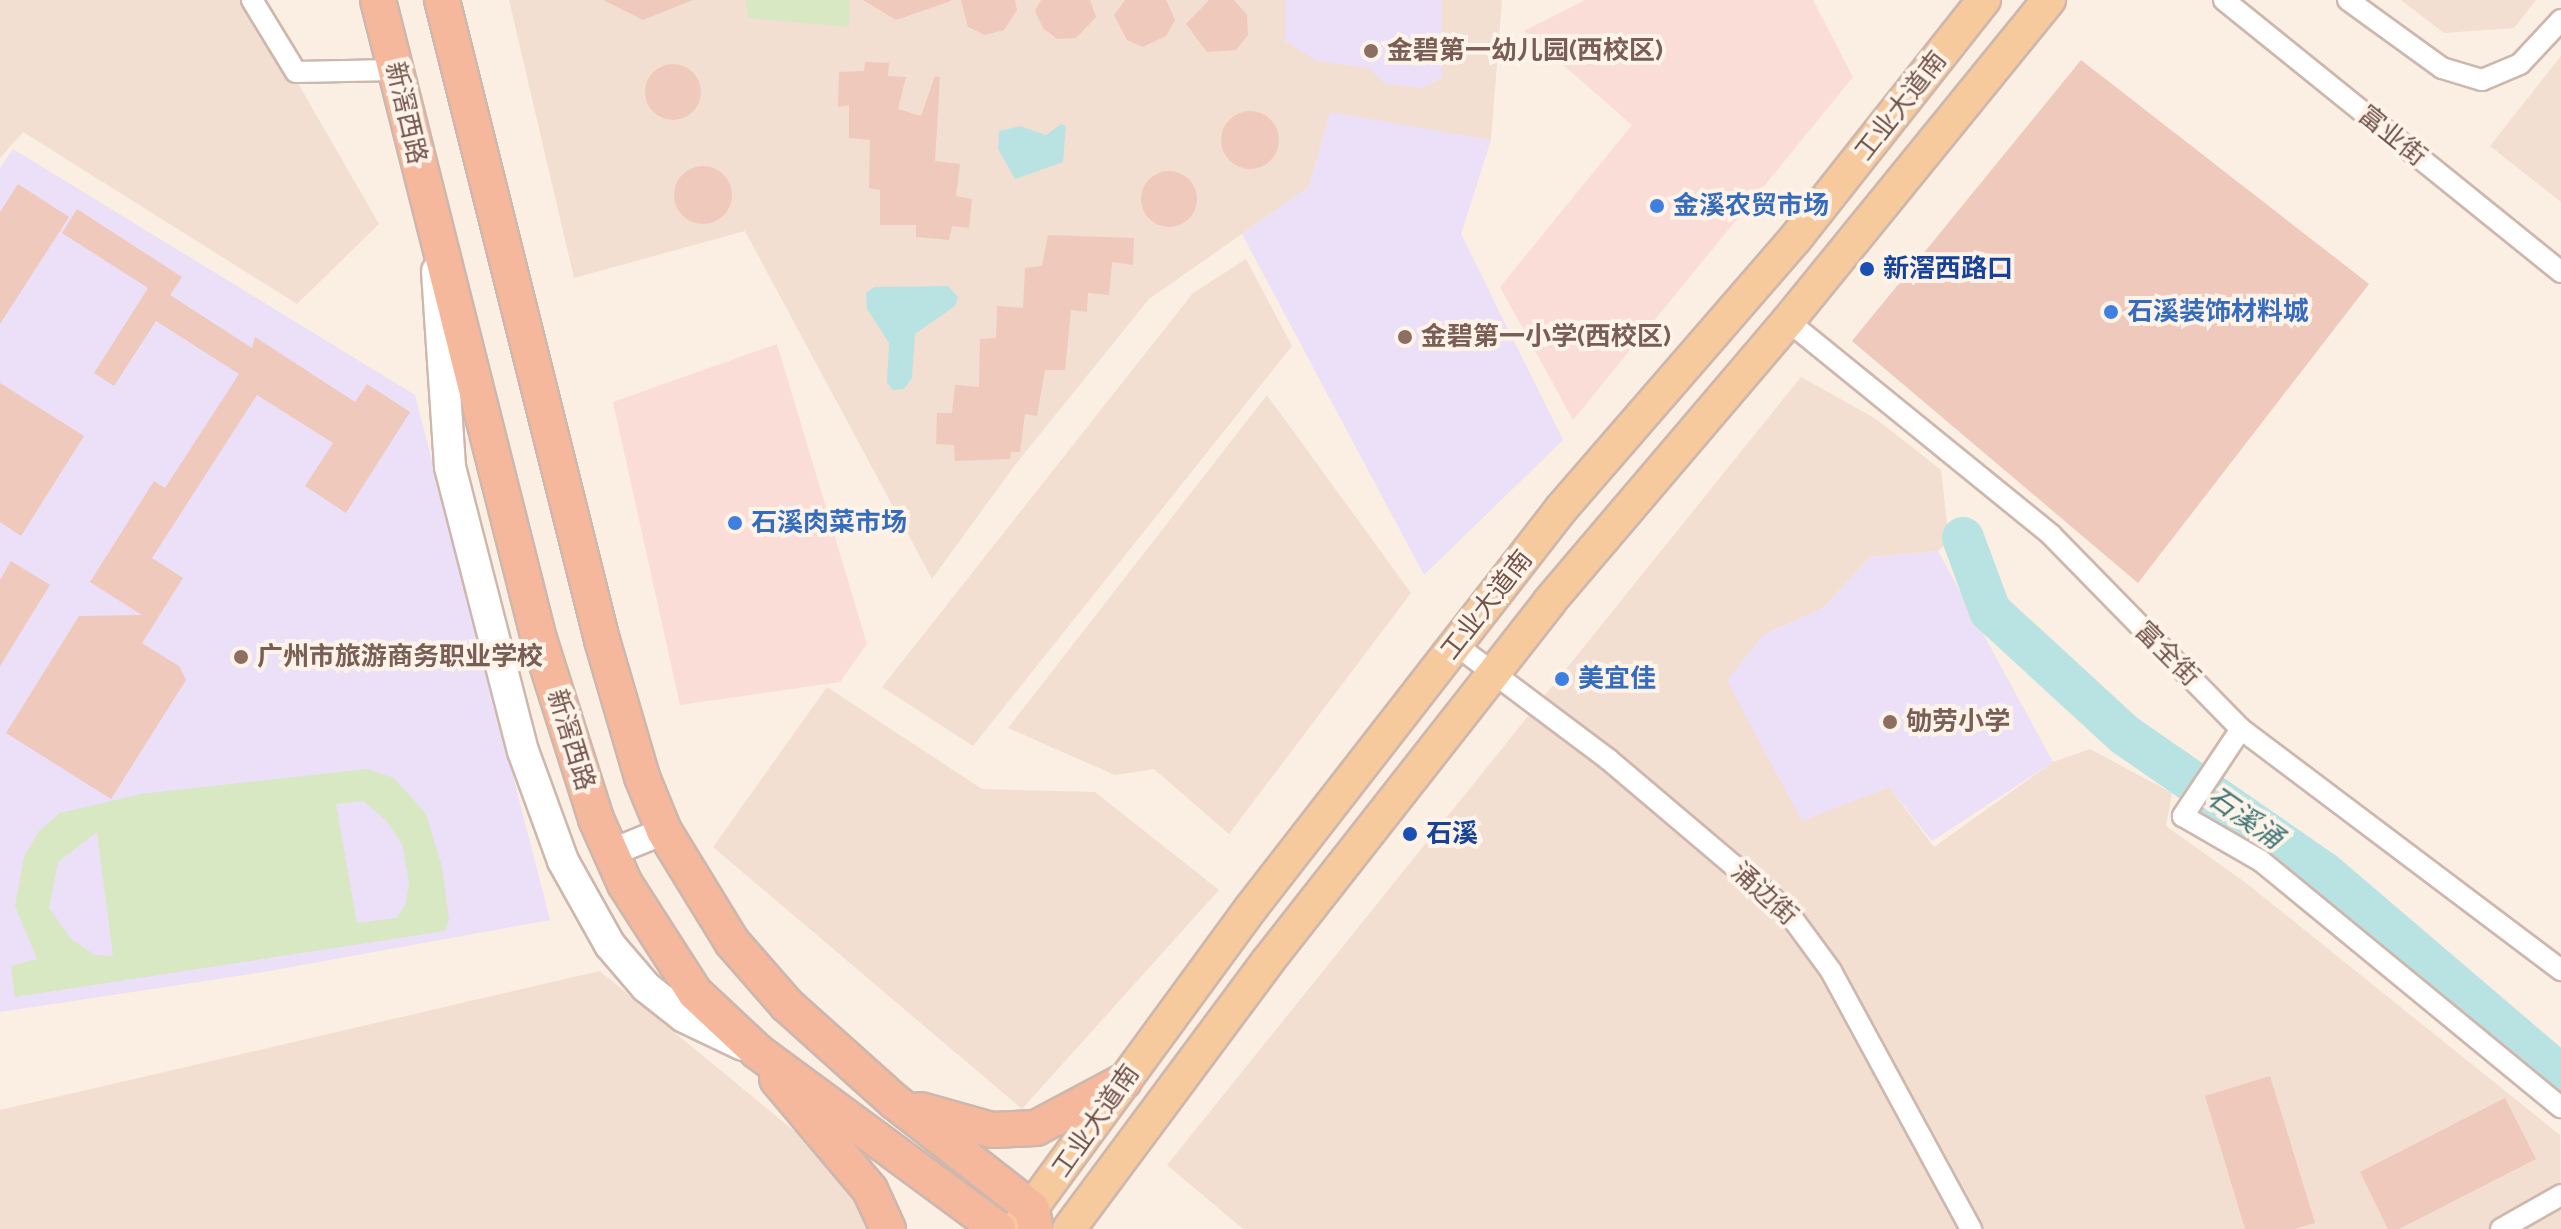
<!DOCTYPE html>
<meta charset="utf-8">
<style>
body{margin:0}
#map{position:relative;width:2561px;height:1229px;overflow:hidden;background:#fbeee3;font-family:Raleway,"Noto Sans SC",sans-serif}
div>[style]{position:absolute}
.residential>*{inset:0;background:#f2dfd2}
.commercial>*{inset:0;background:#fbddd7}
.education>*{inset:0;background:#ebe0f7}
.green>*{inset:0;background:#d7e8c2}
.water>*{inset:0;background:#b9e3e3}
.river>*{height:42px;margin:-21px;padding:0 21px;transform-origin:21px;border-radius:21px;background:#b9e3e3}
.building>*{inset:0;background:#efc9bc}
.round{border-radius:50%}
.roads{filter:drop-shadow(2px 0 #ceb7ad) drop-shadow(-2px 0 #ceb7ad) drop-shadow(0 2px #ceb7ad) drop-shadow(0 -2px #ceb7ad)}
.minor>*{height:20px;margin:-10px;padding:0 10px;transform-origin:10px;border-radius:10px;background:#fff}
.tertiary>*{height:26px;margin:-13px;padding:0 13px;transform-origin:13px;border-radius:13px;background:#fff}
.secondary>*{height:30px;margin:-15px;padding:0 15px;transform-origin:15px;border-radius:15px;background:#fff}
.primary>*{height:32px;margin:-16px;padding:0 16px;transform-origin:16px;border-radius:16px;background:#f7ca9e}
.trunk>*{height:34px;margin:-17px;padding:0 17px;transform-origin:17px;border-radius:17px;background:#f5b89d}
.dots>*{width:22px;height:22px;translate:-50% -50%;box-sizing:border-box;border:4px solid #fef3e9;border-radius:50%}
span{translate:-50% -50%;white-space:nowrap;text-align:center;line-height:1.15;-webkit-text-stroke:8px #fef3e9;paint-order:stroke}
.education-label{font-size:26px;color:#785e54;font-weight:700}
.left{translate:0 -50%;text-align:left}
.street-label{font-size:26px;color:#72534a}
.shop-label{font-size:26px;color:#366cbe;font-weight:700}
.transit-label{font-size:26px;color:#164399;font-weight:700}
.water-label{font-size:28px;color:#3f7677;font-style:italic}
</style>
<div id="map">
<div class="residential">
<div style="clip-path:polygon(0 0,250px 0,379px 224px,297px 304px,23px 132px,0 158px)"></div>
<div style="clip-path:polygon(509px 0,1502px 0,1491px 140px,1330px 113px,1309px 187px,1149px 299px,1015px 465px,932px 579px,745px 231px,574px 278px)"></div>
<div style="clip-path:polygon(2401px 0,2536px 0,2514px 28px,2444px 33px)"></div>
<div style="clip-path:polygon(2561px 56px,2561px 202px,2490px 146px)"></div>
<div style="clip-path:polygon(1246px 259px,1292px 346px,973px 746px,882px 687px,1193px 293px)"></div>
<div style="clip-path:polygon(1801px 377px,1876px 419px,1941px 470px,1949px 541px,1938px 551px,1870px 557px,1823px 608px,1763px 635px,1802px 820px,1889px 787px,1934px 847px,2053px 762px,2090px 749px,2172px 793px,2166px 826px,2246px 883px,2560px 1135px,2561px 1229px,1243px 1229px,1167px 1165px)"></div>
<div style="clip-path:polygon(1267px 395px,1411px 593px,1229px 834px,1154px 769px,1115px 775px,1008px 728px)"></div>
<div style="clip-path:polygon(827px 687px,982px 789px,1095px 792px,1219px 890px,1022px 1109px,713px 847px)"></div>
<div style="clip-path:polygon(600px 971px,821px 1153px,860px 1192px,876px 1229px,0 1229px,0 1110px)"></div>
</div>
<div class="commercial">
<div style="clip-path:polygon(1585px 0,1813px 0,1853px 77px,1573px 420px,1500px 287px,1632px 125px,1524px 31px)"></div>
<div style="clip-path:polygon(777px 344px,867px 644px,840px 682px,680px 705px,613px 402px)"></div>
</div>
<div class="education">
<div style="clip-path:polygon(1285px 0,1442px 0,1442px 78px,1423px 88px,1385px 84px,1369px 68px,1317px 61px,1285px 41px)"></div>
<div style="clip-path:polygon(1330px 112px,1491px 140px,1461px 234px,1563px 440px,1424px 575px,1242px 234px,1309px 187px)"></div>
<div style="clip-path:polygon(13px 149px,415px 395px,550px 920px,258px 973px,0 1012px,0 168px)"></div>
<div style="clip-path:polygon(1938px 551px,2053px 762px,1932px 841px,1889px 787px,1802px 821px,1727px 681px,1763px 635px,1823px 608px,1870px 557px)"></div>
</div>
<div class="green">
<div style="clip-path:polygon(745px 0,850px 0,849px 27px,749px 18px)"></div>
<div style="clip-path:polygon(evenodd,367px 769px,394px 778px,426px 814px,442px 867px,449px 919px,445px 931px,15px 997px,11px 966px,37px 959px,15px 906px,24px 857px,39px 831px,60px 813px,141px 794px,367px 769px,363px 801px,386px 820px,402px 844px,409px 882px,406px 904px,396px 918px,357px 923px,336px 804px,363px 801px,367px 769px,97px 832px,113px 956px,112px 956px,95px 955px,72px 940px,49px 908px,58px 862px,97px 832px)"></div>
</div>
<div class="water">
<div style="clip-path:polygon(1061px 124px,1066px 126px,1063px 162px,1015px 179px,998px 149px,999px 131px,1020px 126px,1046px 135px)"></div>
<div style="clip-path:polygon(948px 286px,958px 297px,955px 306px,915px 334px,912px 378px,904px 389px,893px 390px,887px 383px,889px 343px,867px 309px,866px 293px,874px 287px)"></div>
</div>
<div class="river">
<div style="left:1963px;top:538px;width:78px;rotate:69.7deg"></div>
<div style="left:1990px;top:611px;width:183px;rotate:42.6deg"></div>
<div style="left:2125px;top:735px;width:241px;rotate:34.7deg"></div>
<div style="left:2323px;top:872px;width:313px;rotate:40.5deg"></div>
</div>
<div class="building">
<div style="clip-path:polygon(603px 0,693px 0,643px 20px)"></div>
<div style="clip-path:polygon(863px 0,951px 0,951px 1px,896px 20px)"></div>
<div style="clip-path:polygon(961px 0,1015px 0,1017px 10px,1004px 30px,985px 35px,968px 27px)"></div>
<div style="clip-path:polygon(1041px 0,1090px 0,1096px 17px,1076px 38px,1057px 39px,1043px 28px,1035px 11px)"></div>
<div style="clip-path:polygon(1125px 0,1166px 0,1175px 20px,1166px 36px,1143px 47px,1127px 40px,1114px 15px)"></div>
<div style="clip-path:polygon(1209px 0,1234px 0,1247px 15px,1248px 35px,1236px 50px,1207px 52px,1186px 24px)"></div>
<div style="clip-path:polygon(2081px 60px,2369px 284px,2138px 583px,1852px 341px)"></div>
<div style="clip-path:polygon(865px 62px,889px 63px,888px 76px,906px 77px,898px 109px,921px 116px,935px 76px,940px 77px,935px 161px,960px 164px,956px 196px,972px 199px,969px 228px,952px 226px,949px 240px,916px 237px,916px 225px,880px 225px,880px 190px,869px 188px,870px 140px,849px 138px,849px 105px,838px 107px,839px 72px,864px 71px)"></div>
<div class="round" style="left:645px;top:64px;width:56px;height:56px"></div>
<div class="round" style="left:1221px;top:111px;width:58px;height:58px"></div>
<div class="round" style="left:674px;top:166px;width:58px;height:58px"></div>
<div class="round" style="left:1141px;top:171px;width:56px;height:56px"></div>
<div style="clip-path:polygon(18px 184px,69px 217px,0 324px,0 212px)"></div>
<div style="clip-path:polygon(77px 209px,182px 277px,170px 295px,252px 348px,255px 337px,355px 402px,367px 384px,410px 412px,346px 513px,305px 486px,333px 443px,257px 395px,152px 558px,183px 578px,142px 643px,179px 666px,186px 680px,111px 799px,6px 733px,79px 616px,142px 615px,90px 582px,154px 481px,165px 488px,239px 374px,156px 321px,114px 386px,94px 373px,148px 288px,62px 233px)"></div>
<div style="clip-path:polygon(1048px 235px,1134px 238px,1133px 265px,1112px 262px,1109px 295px,1088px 293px,1087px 312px,1071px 310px,1065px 370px,1045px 370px,1037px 416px,1025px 414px,1020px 452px,1011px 452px,1010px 459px,955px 461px,954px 445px,936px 444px,937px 413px,952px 413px,955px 385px,979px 387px,980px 339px,996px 338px,997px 306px,1023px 308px,1025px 268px,1042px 266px)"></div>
<div style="clip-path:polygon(0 383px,84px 436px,21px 536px,0 522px)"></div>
<div style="clip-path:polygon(11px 561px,50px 585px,0 666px,0 580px)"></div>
<div style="clip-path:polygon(2270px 1076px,2315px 1223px,2294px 1229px,2245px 1229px,2205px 1096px)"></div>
<div style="clip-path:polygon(2505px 1098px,2536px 1159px,2399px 1229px,2388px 1229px,2360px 1172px)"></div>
</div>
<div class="roads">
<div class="minor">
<div style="left:252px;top:0;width:84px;rotate:58.6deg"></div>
<div style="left:296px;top:72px;width:99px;rotate:-1.2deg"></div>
<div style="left:2224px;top:0;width:433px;rotate:38.9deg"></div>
<div style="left:2348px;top:0;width:116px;rotate:35.9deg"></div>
<div style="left:2442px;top:68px;width:42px;rotate:16.7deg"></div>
<div style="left:2482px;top:80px;width:41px;rotate:-22.8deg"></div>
<div style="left:2520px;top:64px;width:60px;rotate:-47deg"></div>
<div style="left:1788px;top:321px;width:339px;rotate:39.1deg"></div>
<div style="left:2051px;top:535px;width:272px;rotate:45.6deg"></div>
<div style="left:2241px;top:729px;width:401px;rotate:37deg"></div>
<div style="left:1456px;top:645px;width:190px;rotate:36.9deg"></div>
<div style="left:1608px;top:759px;width:235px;rotate:40.3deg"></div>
<div style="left:1787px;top:911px;width:74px;rotate:53.7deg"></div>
<div style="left:1831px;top:971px;width:294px;rotate:61.5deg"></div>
<div style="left:2241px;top:729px;width:105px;rotate:123.7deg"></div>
<div style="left:2183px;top:816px;width:90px;rotate:30deg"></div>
<div style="left:2261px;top:861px;width:388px;rotate:39.4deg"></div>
<div style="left:2501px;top:1229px;width:69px;rotate:-29.5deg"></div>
</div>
<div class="tertiary">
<div style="left:610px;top:853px;width:58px;rotate:-22.2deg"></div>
</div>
<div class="secondary">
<div style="left:437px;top:271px;width:196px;rotate:86.2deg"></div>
<div style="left:450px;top:467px;width:293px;rotate:75.6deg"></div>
<div style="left:523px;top:751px;width:117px;rotate:70deg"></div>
<div style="left:563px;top:861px;width:96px;rotate:60.8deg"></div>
<div style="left:610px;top:945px;width:55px;rotate:49.4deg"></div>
<div style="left:646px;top:987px;width:48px;rotate:38.3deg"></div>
<div style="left:684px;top:1017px;width:65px;rotate:25.4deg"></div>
</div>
<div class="primary">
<div style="left:1016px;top:1229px;width:398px;rotate:-53.8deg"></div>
<div style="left:1251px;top:908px;width:505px;rotate:-52.15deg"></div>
<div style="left:1561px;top:509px;width:357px;rotate:-49.1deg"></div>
<div style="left:1795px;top:239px;width:305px;rotate:-51.7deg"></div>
<div style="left:1069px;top:1229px;width:334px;rotate:-53.4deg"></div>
<div style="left:1268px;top:961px;width:456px;rotate:-51.9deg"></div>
<div style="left:1549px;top:602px;width:369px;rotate:-49.6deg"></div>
<div style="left:1788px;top:321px;width:414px;rotate:-50.9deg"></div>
</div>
<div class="trunk">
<div style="left:378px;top:0;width:659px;rotate:75.86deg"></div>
<div style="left:539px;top:639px;width:189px;rotate:72.4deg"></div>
<div style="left:596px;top:819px;width:71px;rotate:66deg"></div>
<div style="left:625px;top:884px;width:130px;rotate:57.3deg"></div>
<div style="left:695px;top:993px;width:86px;rotate:43.1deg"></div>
<div style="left:758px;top:1052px;width:298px;rotate:36.4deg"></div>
<div style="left:442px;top:0;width:660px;rotate:75.96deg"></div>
<div style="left:602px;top:640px;width:143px;rotate:73.7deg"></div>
<div style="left:642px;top:777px;width:58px;rotate:67.8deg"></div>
<div style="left:664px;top:831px;width:130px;rotate:58.5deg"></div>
<div style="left:732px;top:942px;width:84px;rotate:48.9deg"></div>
<div style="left:787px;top:1005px;width:144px;rotate:41.9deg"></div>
<div style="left:894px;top:1101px;width:175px;rotate:38deg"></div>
<div style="left:1032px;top:1209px;width:20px;rotate:79deg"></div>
<div style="left:777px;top:1079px;width:145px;rotate:50deg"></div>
<div style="left:870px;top:1190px;width:43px;rotate:65.2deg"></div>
<div style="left:920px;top:1110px;width:75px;rotate:15.5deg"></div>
<div style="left:992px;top:1130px;width:44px;rotate:-2.6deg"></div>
<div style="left:1036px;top:1128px;width:100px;rotate:-28.1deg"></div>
</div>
</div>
<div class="dots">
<div style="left:1371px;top:51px;background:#8d6e63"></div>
<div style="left:1657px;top:206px;background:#3f7fe0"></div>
<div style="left:1867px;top:269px;background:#1a4fb4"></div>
<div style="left:2111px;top:312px;background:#3f7fe0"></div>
<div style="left:1405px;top:337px;background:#8d6e63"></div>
<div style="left:735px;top:523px;background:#3f7fe0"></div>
<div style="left:241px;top:657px;background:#8d6e63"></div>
<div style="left:1562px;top:679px;background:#3f7fe0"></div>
<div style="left:1890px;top:722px;background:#8d6e63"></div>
<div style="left:1410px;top:834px;background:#1a4fb4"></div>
</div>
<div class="education-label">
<span class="left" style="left:1387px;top:51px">金碧第一幼儿园(西校区)</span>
<span class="left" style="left:1421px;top:337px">金碧第一小学(西校区)</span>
<span class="left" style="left:257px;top:657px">广州市旅游商务职业学校</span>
<span class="left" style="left:1906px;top:722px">劬劳小学</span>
</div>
<div class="street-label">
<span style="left:1901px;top:106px;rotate:-52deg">工业大道南</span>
<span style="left:406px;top:113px;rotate:77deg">新滘西路</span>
<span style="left:2392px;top:136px;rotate:39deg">富业街</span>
<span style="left:1487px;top:605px;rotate:-52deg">工业大道南</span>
<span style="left:2167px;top:654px;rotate:45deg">富全街</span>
<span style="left:571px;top:740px;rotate:73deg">新滘西路</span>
<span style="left:1764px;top:894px;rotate:42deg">涌边街</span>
<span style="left:1096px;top:1121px;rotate:-55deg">工业大道南</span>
</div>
<div class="shop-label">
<span class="left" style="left:1673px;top:206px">金溪农贸市场</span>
<span class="left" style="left:2127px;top:312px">石溪装饰材料城</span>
<span class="left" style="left:751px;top:523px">石溪肉菜市场</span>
<span class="left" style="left:1578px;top:679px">美宜佳</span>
</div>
<div class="transit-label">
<span class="left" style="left:1883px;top:269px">新滘西路口</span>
<span class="left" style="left:1426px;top:834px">石溪</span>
</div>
<div class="water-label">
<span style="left:2245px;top:818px;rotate:35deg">石溪涌</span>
</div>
</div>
